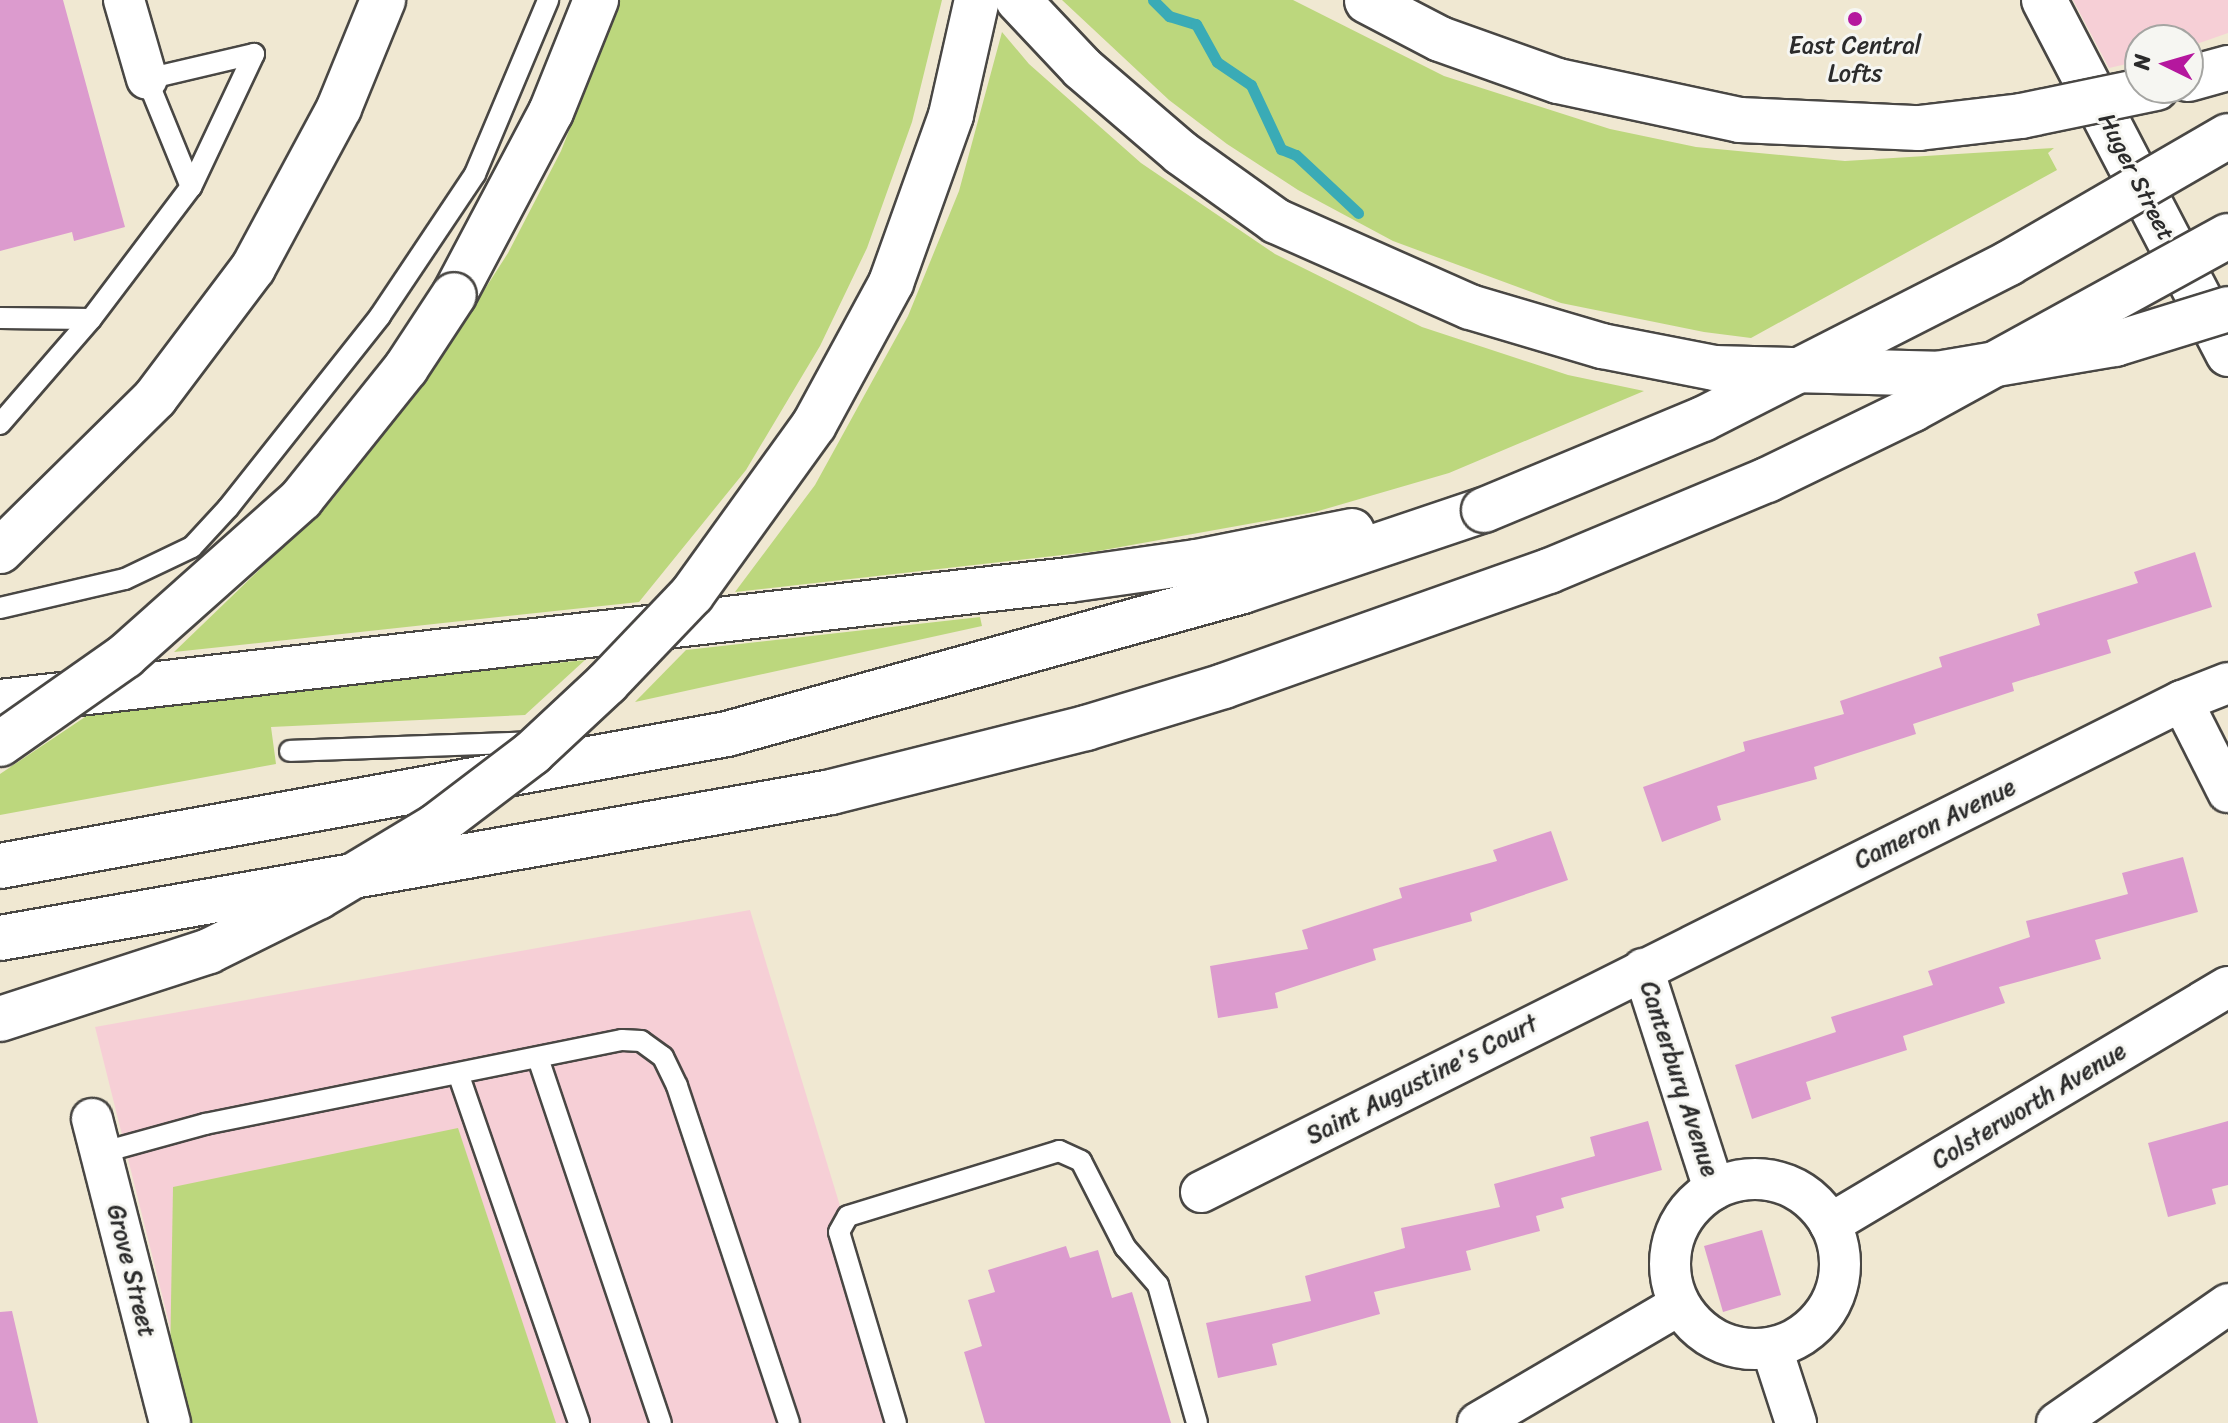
<!DOCTYPE html>
<style>
body{margin:0}
#map{position:relative;width:2228px;height:1423px;overflow:hidden;background:#f0e8d2;font-family:Sriracha,sans-serif}
div>[style]{position:absolute}
.built>*{inset:0;background:#f6cfd6}
.green>*{inset:0;background:#bcd77d}
.stream>*{height:11px;margin:-5.5px;padding:0 5.5px;transform-origin:5.5px;border-radius:5.5px;background:#3aabb6}
.building>*{inset:0;background:#dc9bce}
.roads{filter:drop-shadow(2px 0 #494744) drop-shadow(-2px 0 #494744) drop-shadow(0 2px #494744) drop-shadow(0 -2px #494744)}
.service>*{height:20px;margin:-10px;padding:0 10px;transform-origin:10px;border-radius:10px;background:#fff}
.minor>*{height:40px;margin:-20px;padding:0 20px;transform-origin:20px;border-radius:20px;background:#fff}
.minor>.ring{margin:-20px;padding:0;box-sizing:content-box;background:none;border:40px solid #fff;border-radius:50%}
.tertiary>*{height:44px;margin:-22px;padding:0 22px;transform-origin:22px;border-radius:22px;background:#fff}
.motorway>*{height:44px;margin:-22px;padding:0 22px;transform-origin:22px;border-radius:22px;background:#fff}
.bridges{filter:drop-shadow(2px 0 #494744) drop-shadow(-2px 0 #494744) drop-shadow(0 2px #494744) drop-shadow(0 -2px #494744)}
.motorway-bridge>*{height:44px;margin:-22px;padding:0 22px;transform-origin:22px;border-radius:22px;background:#fff}
.dots>*{width:22px;height:22px;translate:-50% -50%;box-sizing:border-box;border:4px solid #f6f6f2;border-radius:50%}
span{translate:-50% -50%;white-space:nowrap;text-align:center;line-height:1.15;-webkit-text-stroke:6px #f6f6f2;paint-order:stroke}
.poi-label{font-size:24px;color:#2b2b2b}
.street-label{font-size:24px;color:#2b2b2b}
.north{position:absolute;left:2124px;top:24px;width:80px;height:80px;box-sizing:border-box;background:#f6f6f2;border:2px solid #a5a5a2;border-radius:50%;rotate:275deg;font-size:22px;font-weight:700;line-height:32px;text-align:center;color:#2b2b2b}
.north::after{content:'';display:block;margin:auto;width:28px;height:36px;background:#b5179e;clip-path:polygon(50% 0,100% 100%,50% 72%,0 100%)}
</style>
<div id="map">
<div class="built">
<div style="clip-path:polygon(2073px 0,2228px 0,2228px 33px,2188px 47px,2188px 40px,2140px 40px,2140px 61px,2109px 68px)"></div>
<div style="clip-path:polygon(750px 910px,906px 1423px,194px 1423px,95px 1027px)"></div>
</div>
<div class="green">
<div style="clip-path:polygon(620px 0,942px 0,912px 122px,867px 248px,820px 346px,746px 470px,639px 602px,174px 652px,333px 499px,433px 370px,508px 253px,561px 151px)"></div>
<div style="clip-path:polygon(1062px 0,1293px 0,1444px 76px,1610px 129px,1696px 147px,1845px 161px,2054px 148px,2048px 153px,2057px 170px,1751px 338px,1704px 332px,1561px 303px,1393px 241px,1298px 190px,1227px 144px,1169px 100px)"></div>
<div style="clip-path:polygon(1002px 32px,1029px 64px,1141px 163px,1275px 254px,1422px 327px,1568px 375px,1644px 391px,1449px 473px,1315px 512px,1098px 551px,735px 592px,815px 485px,908px 316px,959px 191px)"></div>
<div style="clip-path:polygon(980px 617px,982px 626px,635px 702px,686px 650px)"></div>
<div style="clip-path:polygon(585px 660px,525px 715px,271px 727px,276px 764px,0 815px,0 774px,94px 711px)"></div>
<div style="clip-path:polygon(458px 1128px,556px 1423px,187px 1423px,170px 1363px,173px 1187px)"></div>
</div>
<div class="stream">
<div style="left:1153px;top:0;width:23px;rotate:45deg"></div>
<div style="left:1169px;top:16px;width:28px;rotate:17deg"></div>
<div style="left:1196px;top:24px;width:43px;rotate:61.1deg"></div>
<div style="left:1217px;top:62px;width:41px;rotate:34.1deg"></div>
<div style="left:1251px;top:85px;width:71px;rotate:64.9deg"></div>
<div style="left:1281px;top:149px;width:16px;rotate:22deg"></div>
<div style="left:1296px;top:155px;width:85px;rotate:43.1deg"></div>
</div>
<div class="building">
<div style="clip-path:polygon(0 0,63px 0,125px 227px,74px 241px,72px 232px,0 251px)"></div>
<div style="clip-path:polygon(2195px 552px,2212px 607px,2107px 640px,2111px 653px,2012px 683px,2014px 691px,1913px 724px,1916px 734px,1814px 767px,1817px 779px,1717px 806px,1721px 820px,1662px 842px,1643px 787px,1745px 751px,1743px 742px,1844px 714px,1840px 701px,1942px 667px,1939px 657px,2040px 625px,2037px 614px,2138px 583px,2134px 572px)"></div>
<div style="clip-path:polygon(1551px 831px,1568px 880px,1470px 913px,1472px 921px,1373px 949px,1376px 960px,1275px 993px,1278px 1008px,1218px 1018px,1210px 966px,1308px 949px,1302px 930px,1402px 898px,1399px 888px,1497px 861px,1493px 850px)"></div>
<div style="clip-path:polygon(2183px 857px,2198px 912px,2095px 940px,2101px 959px,1999px 987px,2005px 1003px,1903px 1036px,1907px 1050px,1806px 1082px,1811px 1099px,1752px 1119px,1735px 1065px,1836px 1032px,1831px 1017px,1933px 985px,1928px 971px,2030px 937px,2026px 921px,2128px 894px,2122px 873px)"></div>
<div style="clip-path:polygon(1648px 1121px,1662px 1170px,1561px 1198px,1564px 1208px,1536px 1216px,1540px 1231px,1466px 1251px,1471px 1270px,1374px 1292px,1380px 1314px,1272px 1344px,1277px 1365px,1218px 1378px,1206px 1323px,1311px 1301px,1305px 1276px,1405px 1248px,1401px 1228px,1500px 1207px,1494px 1184px,1595px 1156px,1590px 1137px)"></div>
<div style="clip-path:polygon(2228px 1121px,2228px 1185px,2212px 1189px,2216px 1204px,2168px 1217px,2148px 1143px)"></div>
<div style="clip-path:polygon(1762px 1230px,1781px 1295px,1723px 1312px,1704px 1246px)"></div>
<div style="clip-path:polygon(1066px 1246px,1070px 1258px,1098px 1250px,1112px 1298px,1132px 1292px,1171px 1423px,985px 1423px,964px 1352px,982px 1346px,968px 1300px,995px 1292px,988px 1270px)"></div>
<div style="clip-path:polygon(12px 1311px,38px 1423px,0 1423px,0 1312px)"></div>
</div>
<div class="roads">
<div class="service">
<div style="left:0;top:318px;width:91px;rotate:0.6deg"></div>
<div style="left:0;top:424px;width:139px;rotate:-49.1deg"></div>
<div style="left:91px;top:319px;width:166px;rotate:-52.9deg"></div>
<div style="left:191px;top:187px;width:117px;rotate:-112.2deg"></div>
<div style="left:147px;top:79px;width:110px;rotate:-13.2deg"></div>
<div style="left:254px;top:54px;width:147px;rotate:115.3deg"></div>
<div style="left:0;top:608px;width:128px;rotate:-13.1deg"></div>
<div style="left:125px;top:579px;width:74px;rotate:-25.5deg"></div>
<div style="left:192px;top:547px;width:53px;rotate:-47.3deg"></div>
<div style="left:228px;top:508px;width:245px;rotate:-51.6deg"></div>
<div style="left:380px;top:316px;width:171px;rotate:-56.2deg"></div>
<div style="left:475px;top:174px;width:189px;rotate:-67.2deg"></div>
<div style="left:290px;top:751px;width:245px;rotate:-2.1deg"></div>
<div style="left:539px;top:1061px;width:382px;rotate:71.4deg"></div>
<div style="left:459px;top:1076px;width:367px;rotate:70.9deg"></div>
<div style="left:100px;top:1153px;width:109px;rotate:-15.4deg"></div>
<div style="left:205px;top:1124px;width:425px;rotate:-11.4deg"></div>
<div style="left:622px;top:1040px;width:19px;rotate:3deg"></div>
<div style="left:641px;top:1041px;width:27px;rotate:36deg"></div>
<div style="left:663px;top:1057px;width:32px;rotate:64deg"></div>
<div style="left:677px;top:1086px;width:355px;rotate:71.6deg"></div>
<div style="left:896px;top:1423px;width:199px;rotate:-106.6deg"></div>
<div style="left:839px;top:1232px;width:18px;rotate:-61deg"></div>
<div style="left:848px;top:1216px;width:221px;rotate:-17.1deg"></div>
<div style="left:1059px;top:1151px;width:24px;rotate:24deg"></div>
<div style="left:1081px;top:1161px;width:97px;rotate:62.9deg"></div>
<div style="left:1125px;top:1247px;width:50px;rotate:49deg"></div>
<div style="left:1158px;top:1285px;width:143px;rotate:74.2deg"></div>
</div>
<div class="minor">
<div style="left:124px;top:0;width:82px;rotate:73.8deg"></div>
<div style="left:2182px;top:701px;width:102px;rotate:63.2deg"></div>
<div style="left:1643px;top:969px;width:231px;rotate:72.1deg"></div>
<div style="left:92px;top:1119px;width:314px;rotate:75.6deg"></div>
<div class="ring" style="left:1670px;top:1179px;width:130px;height:130px"></div>
<div style="left:1201px;top:1192px;width:1097px;rotate:-26.59deg"></div>
<div style="left:2182px;top:701px;width:49px;rotate:-21.4deg"></div>
<div style="left:1830px;top:1224px;width:463px;rotate:-30.8deg"></div>
<div style="left:1772px;top:1349px;width:78px;rotate:72deg"></div>
<div style="left:1478px;top:1423px;width:233px;rotate:-30.4deg"></div>
<div style="left:2057px;top:1423px;width:208px;rotate:-34.8deg"></div>
</div>
<div class="tertiary">
<div style="left:2044px;top:0;width:399px;rotate:62.5deg"></div>
</div>
<div class="motorway">
<div style="left:2188px;top:79px;width:41px;rotate:-15.4deg"></div>
<div style="left:454px;top:295px;width:207px;rotate:-62.1deg"></div>
<div style="left:551px;top:112px;width:121px;rotate:-68.1deg"></div>
<div style="left:0;top:551px;width:218px;rotate:-44.6deg"></div>
<div style="left:155px;top:398px;width:163px;rotate:-53deg"></div>
<div style="left:253px;top:268px;width:182px;rotate:-61.7deg"></div>
<div style="left:339px;top:108px;width:117px;rotate:-67.8deg"></div>
<div style="left:0;top:702px;width:1076px;rotate:-6.51deg"></div>
<div style="left:1069px;top:580px;width:128px;rotate:-8.1deg"></div>
<div style="left:1196px;top:562px;width:159px;rotate:-11.2deg"></div>
<div style="left:0;top:866px;width:739px;rotate:-10.29deg"></div>
<div style="left:727px;top:734px;width:535px;rotate:-15.49deg"></div>
<div style="left:1243px;top:591px;width:254px;rotate:-18.6deg"></div>
</div>
</div>
<div class="bridges">
<div class="motorway-bridge">
<div style="left:1018px;top:0;width:93px;rotate:46.7deg"></div>
<div style="left:1082px;top:68px;width:130px;rotate:40.6deg"></div>
<div style="left:1181px;top:153px;width:117px;rotate:35.6deg"></div>
<div style="left:1276px;top:221px;width:212px;rotate:23.9deg"></div>
<div style="left:1470px;top:307px;width:138px;rotate:16.5deg"></div>
<div style="left:1602px;top:346px;width:114px;rotate:11.1deg"></div>
<div style="left:1714px;top:368px;width:223px;rotate:1.5deg"></div>
<div style="left:1937px;top:374px;width:181px;rotate:-9.6deg"></div>
<div style="left:2115px;top:344px;width:118px;rotate:-17.2deg"></div>
<div style="left:1367px;top:1px;width:82px;rotate:27.5deg"></div>
<div style="left:1440px;top:39px;width:125px;rotate:19.6deg"></div>
<div style="left:1558px;top:81px;width:186px;rotate:12.1deg"></div>
<div style="left:1740px;top:120px;width:179px;rotate:2.6deg"></div>
<div style="left:1919px;top:128px;width:103px;rotate:-6.7deg"></div>
<div style="left:2021px;top:116px;width:138px;rotate:-11.7deg"></div>
<div style="left:1484px;top:510px;width:237px;rotate:-22.6deg"></div>
<div style="left:1703px;top:419px;width:343px;rotate:-27deg"></div>
<div style="left:2009px;top:263px;width:253px;rotate:-30.1deg"></div>
<div style="left:0;top:744px;width:153px;rotate:-35.1deg"></div>
<div style="left:125px;top:656px;width:236px;rotate:-41.7deg"></div>
<div style="left:301px;top:499px;width:168px;rotate:-51.3deg"></div>
<div style="left:406px;top:368px;width:87px;rotate:-56.7deg"></div>
<div style="left:0;top:938px;width:844px;rotate:-9.96deg"></div>
<div style="left:831px;top:792px;width:263px;rotate:-14.1deg"></div>
<div style="left:1086px;top:728px;width:144px;rotate:-16.9deg"></div>
<div style="left:1224px;top:686px;width:345px;rotate:-19.5deg"></div>
<div style="left:1549px;top:571px;width:236px;rotate:-22.7deg"></div>
<div style="left:1767px;top:480px;width:162px;rotate:-25.9deg"></div>
<div style="left:1913px;top:409px;width:359px;rotate:-28.8deg"></div>
<div style="left:0;top:1019px;width:220px;rotate:-18deg"></div>
<div style="left:209px;top:951px;width:122px;rotate:-26.4deg"></div>
<div style="left:318px;top:897px;width:138px;rotate:-31deg"></div>
<div style="left:436px;top:826px;width:121px;rotate:-37.2deg"></div>
<div style="left:532px;top:753px;width:103px;rotate:-43deg"></div>
<div style="left:607px;top:683px;width:123px;rotate:-46.3deg"></div>
<div style="left:692px;top:594px;width:208px;rotate:-54.2deg"></div>
<div style="left:814px;top:425px;width:162px;rotate:-61.5deg"></div>
<div style="left:891px;top:283px;width:178px;rotate:-70.3deg"></div>
<div style="left:951px;top:115px;width:118px;rotate:-77.3deg"></div>
</div>
</div>
<div class="dots">
<div style="left:1855px;top:19px;background:#b5179e"></div>
</div>
<div class="poi-label">
<span style="left:1855px;top:60px">East Central<br>Lofts</span>
</div>
<div class="street-label">
<span style="left:2136px;top:177px;rotate:63deg">Huger Street</span>
<span style="left:1935px;top:824px;rotate:-26deg">Cameron Avenue</span>
<span style="left:1679px;top:1079px;rotate:72deg">Canterbury Avenue</span>
<span style="left:1422px;top:1080px;rotate:-27deg">Saint Augustine's Court</span>
<span style="left:2029px;top:1106px;rotate:-31deg">Colsterworth Avenue</span>
<span style="left:131px;top:1271px;rotate:76deg">Grove Street</span>
</div>
<div class="north">N</div>
</div>
